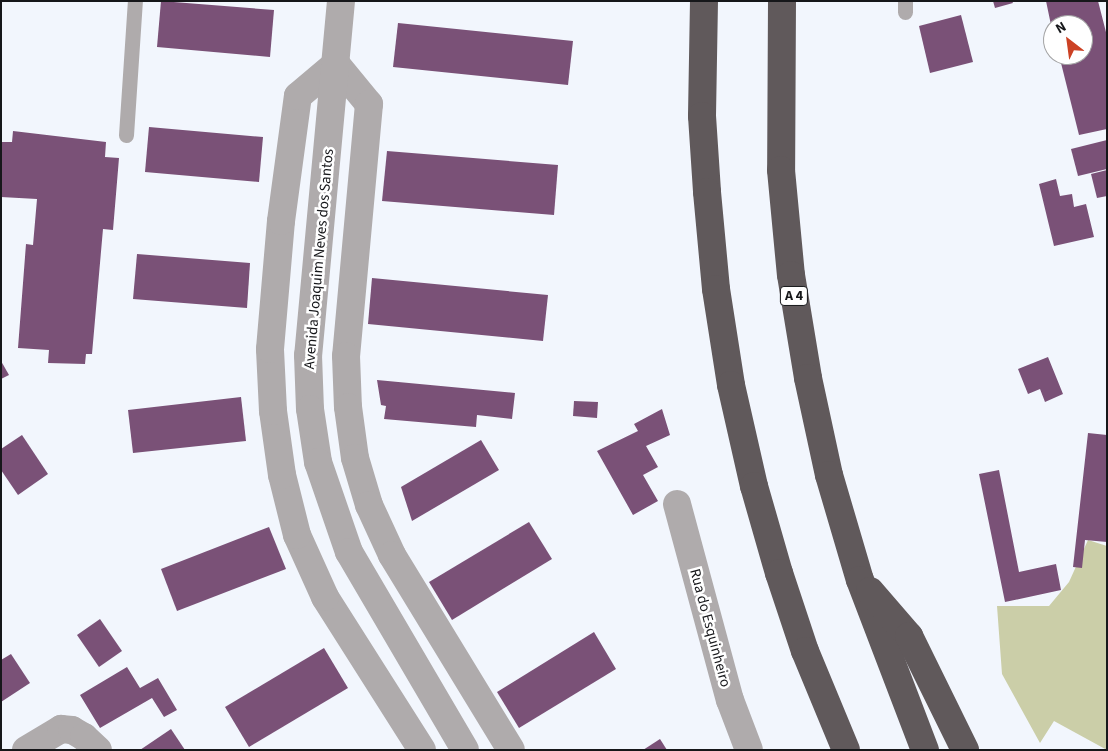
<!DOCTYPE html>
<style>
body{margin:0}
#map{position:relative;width:1108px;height:751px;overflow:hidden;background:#f2f6fd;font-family:"Source Sans 3",sans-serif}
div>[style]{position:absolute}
.green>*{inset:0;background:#cbcea8}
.building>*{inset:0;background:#7a5177}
.service>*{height:15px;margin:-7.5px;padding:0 7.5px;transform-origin:7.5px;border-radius:7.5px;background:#afabac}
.minor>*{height:28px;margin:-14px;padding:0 14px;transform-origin:14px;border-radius:14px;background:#afabac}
.tertiary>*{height:28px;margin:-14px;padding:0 14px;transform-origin:14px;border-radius:14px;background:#afabac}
.motorway>*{height:28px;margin:-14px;padding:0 14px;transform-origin:14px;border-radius:14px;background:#60595b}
span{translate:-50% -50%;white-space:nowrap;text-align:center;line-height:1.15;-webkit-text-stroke:5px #fff;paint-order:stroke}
.shield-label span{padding:1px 4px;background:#fff;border:1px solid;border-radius:4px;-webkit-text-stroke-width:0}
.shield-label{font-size:14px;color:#16171a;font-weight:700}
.street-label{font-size:15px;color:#16171a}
.frame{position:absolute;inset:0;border:2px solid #16171a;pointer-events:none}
.north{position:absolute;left:1043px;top:15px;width:50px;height:50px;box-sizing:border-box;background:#fff;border:1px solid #a2a2a3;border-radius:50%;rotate:330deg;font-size:14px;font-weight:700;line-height:20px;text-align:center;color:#16171a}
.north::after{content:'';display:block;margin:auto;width:18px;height:22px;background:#cc4124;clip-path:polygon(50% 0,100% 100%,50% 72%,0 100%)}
</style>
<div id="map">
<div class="green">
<div style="clip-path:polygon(1088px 540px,1107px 546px,1107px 750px,1054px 721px,1040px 743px,1002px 674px,997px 606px,1049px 606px,1069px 582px)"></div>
</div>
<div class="building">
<div style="clip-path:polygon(161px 1px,274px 10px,270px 57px,157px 47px)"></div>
<div style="clip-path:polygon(993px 1px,1012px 1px,1013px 3px,995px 8px)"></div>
<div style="clip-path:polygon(1046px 1px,1098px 1px,1107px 36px,1107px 129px,1079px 135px,1059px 55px,1083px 55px,1083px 25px,1051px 25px)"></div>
<div style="clip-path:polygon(961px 15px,973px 62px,930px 73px,919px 26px)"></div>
<div style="clip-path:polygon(398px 23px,573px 41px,568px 85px,393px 67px)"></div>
<div style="clip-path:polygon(149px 127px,263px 137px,259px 182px,145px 172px)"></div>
<div style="clip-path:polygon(13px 131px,106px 142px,105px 157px,119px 158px,113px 230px,103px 229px,92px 354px,86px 354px,85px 364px,48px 363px,49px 350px,18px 348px,26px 244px,33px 245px,37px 199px,1px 197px,1px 142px,12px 142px)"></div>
<div style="clip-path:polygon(1107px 140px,1107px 169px,1078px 176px,1071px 149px)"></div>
<div style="clip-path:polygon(387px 151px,558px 165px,554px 215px,382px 201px)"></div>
<div style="clip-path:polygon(1107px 170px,1107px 196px,1097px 198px,1091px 174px)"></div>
<div style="clip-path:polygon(1056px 179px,1060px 196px,1072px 194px,1074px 207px,1086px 204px,1094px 237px,1054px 246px,1039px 184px)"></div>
<div style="clip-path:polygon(137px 254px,250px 263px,247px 308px,133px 299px)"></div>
<div style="clip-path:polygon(372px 278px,548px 295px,543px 341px,368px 324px)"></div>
<div style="clip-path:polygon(1048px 357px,1063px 394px,1045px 402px,1040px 389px,1028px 394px,1018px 369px)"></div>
<div style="clip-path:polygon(1px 361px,9px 375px,1px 379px)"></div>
<div style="clip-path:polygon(377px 380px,515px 393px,512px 419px,477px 415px,476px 427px,384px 419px,386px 406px,381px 405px)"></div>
<div style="clip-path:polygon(241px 397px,246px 441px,133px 453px,128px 410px)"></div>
<div style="clip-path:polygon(574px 401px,598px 402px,597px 418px,573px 416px)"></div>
<div style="clip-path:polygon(662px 409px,670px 435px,646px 446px,658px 467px,643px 475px,658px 501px,633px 515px,597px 451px,638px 431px,634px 424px)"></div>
<div style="clip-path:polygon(1088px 433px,1107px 435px,1107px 542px,1085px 540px,1082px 568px,1073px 567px)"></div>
<div style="clip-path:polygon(22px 435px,48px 474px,18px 495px,1px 470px,1px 449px)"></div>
<div style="clip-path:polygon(481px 440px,499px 470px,412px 521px,401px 487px)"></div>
<div style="clip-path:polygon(999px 470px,1019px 572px,1056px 564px,1061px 590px,1005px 602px,979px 474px)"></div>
<div style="clip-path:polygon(529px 522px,552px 559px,452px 620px,429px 582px)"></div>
<div style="clip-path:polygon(269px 527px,286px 569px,177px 611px,161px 569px)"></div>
<div style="clip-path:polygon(100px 619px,122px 651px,99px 667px,77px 635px)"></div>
<div style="clip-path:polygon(594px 632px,616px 669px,519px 728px,497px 692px)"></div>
<div style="clip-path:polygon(324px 648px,348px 688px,249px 747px,225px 707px)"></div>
<div style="clip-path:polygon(11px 654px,30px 683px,1px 702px,1px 660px)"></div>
<div style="clip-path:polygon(127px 667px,140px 688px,158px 678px,177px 710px,164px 717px,152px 698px,100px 728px,80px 695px)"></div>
<div style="clip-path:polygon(171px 729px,185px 750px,140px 750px)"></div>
<div style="clip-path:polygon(660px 739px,667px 750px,643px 750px)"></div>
</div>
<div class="service">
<div style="left:905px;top:1px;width:11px;rotate:90deg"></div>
<div style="left:126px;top:135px;width:134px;rotate:-86.2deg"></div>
</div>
<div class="minor">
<div style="left:677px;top:504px;width:203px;rotate:74.9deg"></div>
<div style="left:730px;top:700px;width:53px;rotate:69.2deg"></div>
<div style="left:26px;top:750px;width:41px;rotate:-31deg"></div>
<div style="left:61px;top:729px;width:11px;rotate:5deg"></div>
<div style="left:72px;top:730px;width:14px;rotate:30deg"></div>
<div style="left:84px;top:737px;width:19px;rotate:43deg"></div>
<div style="left:422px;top:750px;width:181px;rotate:-122.4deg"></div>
<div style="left:325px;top:597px;width:68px;rotate:-114.3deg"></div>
<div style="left:297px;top:535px;width:62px;rotate:-104deg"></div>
<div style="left:282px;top:475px;width:65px;rotate:-98deg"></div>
<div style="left:273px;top:411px;width:62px;rotate:-92.8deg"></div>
<div style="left:270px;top:349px;width:128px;rotate:-85.1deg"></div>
<div style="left:281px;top:221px;width:126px;rotate:-82.3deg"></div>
<div style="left:298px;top:96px;width:50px;rotate:-40.1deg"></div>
<div style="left:336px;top:64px;width:52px;rotate:50.5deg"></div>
<div style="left:369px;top:104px;width:253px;rotate:95.2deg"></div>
<div style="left:346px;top:356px;width:51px;rotate:87.8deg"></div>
<div style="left:348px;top:407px;width:51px;rotate:82.2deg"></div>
<div style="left:355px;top:458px;width:49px;rotate:73.4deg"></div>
<div style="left:369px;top:505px;width:55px;rotate:65.3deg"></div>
<div style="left:392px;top:555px;width:228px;rotate:58.6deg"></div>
</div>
<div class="tertiary">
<div style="left:341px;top:1px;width:356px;rotate:95.3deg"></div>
<div style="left:308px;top:355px;width:54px;rotate:87.9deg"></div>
<div style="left:310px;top:409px;width:54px;rotate:81.4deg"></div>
<div style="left:318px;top:462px;width:95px;rotate:71deg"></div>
<div style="left:349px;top:552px;width:229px;rotate:59.6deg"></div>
</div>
<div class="motorway">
<div style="left:704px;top:1px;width:115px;rotate:91deg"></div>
<div style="left:702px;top:116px;width:76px;rotate:86.2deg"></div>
<div style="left:707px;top:192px;width:97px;rotate:84.7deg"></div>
<div style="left:716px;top:289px;width:97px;rotate:81.1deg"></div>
<div style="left:731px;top:385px;width:104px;rotate:77.2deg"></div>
<div style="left:754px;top:486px;width:91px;rotate:74deg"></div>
<div style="left:779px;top:573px;width:82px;rotate:71.6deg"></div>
<div style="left:805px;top:651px;width:107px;rotate:67.5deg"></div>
<div style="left:782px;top:1px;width:169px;rotate:90.3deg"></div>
<div style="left:781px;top:170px;width:105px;rotate:84.6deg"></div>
<div style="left:791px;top:275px;width:104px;rotate:80.6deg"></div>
<div style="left:808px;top:378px;width:99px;rotate:77.8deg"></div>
<div style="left:829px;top:475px;width:109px;rotate:73.6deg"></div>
<div style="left:860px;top:580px;width:182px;rotate:69.1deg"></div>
<div style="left:870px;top:591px;width:60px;rotate:49.1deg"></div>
<div style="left:909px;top:636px;width:127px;rotate:63.8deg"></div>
</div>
<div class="shield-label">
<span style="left:794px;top:296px">A 4</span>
</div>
<div class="street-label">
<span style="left:319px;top:259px;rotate:-85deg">Avenida Joaquim Neves dos Santos</span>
<span style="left:710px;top:628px;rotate:75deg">Rua do Esquinheiro</span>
</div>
<div class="frame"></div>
<div class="north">N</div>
</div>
